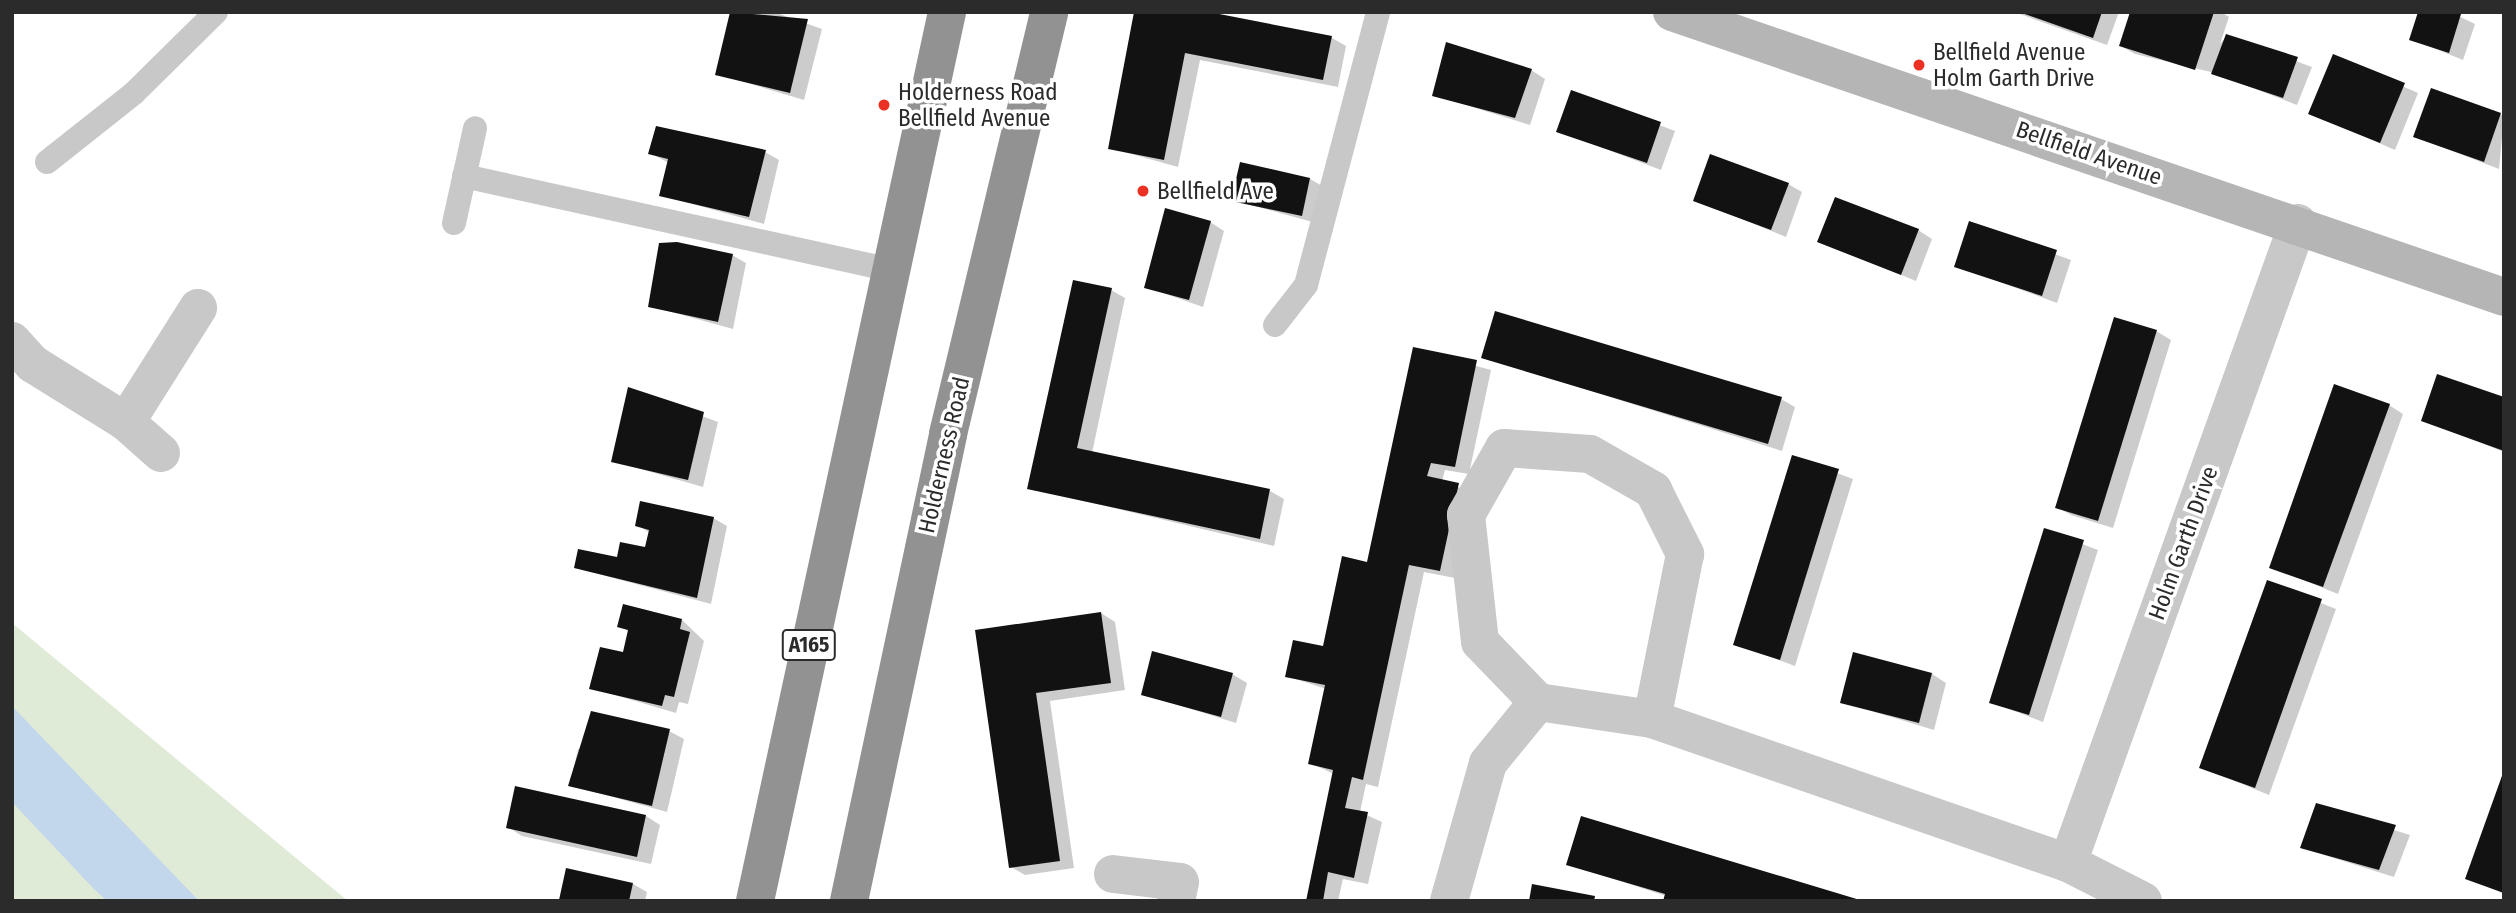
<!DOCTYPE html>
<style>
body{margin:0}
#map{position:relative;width:2516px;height:913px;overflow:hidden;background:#fff;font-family:"Fira Sans Condensed",sans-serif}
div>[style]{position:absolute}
.green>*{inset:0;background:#dfead7}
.water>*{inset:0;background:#c2d6ec}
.shadow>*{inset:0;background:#0003}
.building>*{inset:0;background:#121212}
.lane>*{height:24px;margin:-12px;padding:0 12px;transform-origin:12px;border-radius:12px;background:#c8c8c8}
.street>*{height:38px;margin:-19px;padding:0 19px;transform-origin:19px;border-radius:19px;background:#c8c8c8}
.secondary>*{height:38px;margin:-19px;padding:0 19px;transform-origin:19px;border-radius:19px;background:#b5b5b5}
.highway>*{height:38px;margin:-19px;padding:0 19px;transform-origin:19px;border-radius:19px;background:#929292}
.dots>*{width:19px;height:19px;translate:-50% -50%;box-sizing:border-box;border:4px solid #fff;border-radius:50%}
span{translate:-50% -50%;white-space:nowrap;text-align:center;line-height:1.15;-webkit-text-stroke:7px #fff;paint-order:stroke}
.shield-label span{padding:2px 5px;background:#fff;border:2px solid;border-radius:5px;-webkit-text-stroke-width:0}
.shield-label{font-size:21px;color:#2b2b2b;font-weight:700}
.poi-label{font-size:23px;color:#2b2b2b}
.left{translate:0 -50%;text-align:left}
.street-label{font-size:23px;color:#2b2b2b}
.frame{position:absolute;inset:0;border:14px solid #2b2b2b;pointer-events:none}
</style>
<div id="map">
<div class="green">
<div style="clip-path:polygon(12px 623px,348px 901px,12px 901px)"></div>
</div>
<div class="water">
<div style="clip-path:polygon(12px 706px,199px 901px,107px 901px,93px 888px,12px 802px)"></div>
</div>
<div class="shadow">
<div style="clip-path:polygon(732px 12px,774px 12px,822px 29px,804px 100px,717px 74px)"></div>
<div style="clip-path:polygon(1200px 12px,1332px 38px,1346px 46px,1338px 87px,1200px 60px,1178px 167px,1110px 148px)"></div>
<div style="clip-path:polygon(2014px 12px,2119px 12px,2107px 45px)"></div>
<div style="clip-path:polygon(2132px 12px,2221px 12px,2229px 17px,2220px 44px,2227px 36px,2312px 67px,2297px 105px,2211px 72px,2135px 54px,2121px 46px)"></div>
<div style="clip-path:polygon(2420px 12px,2450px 12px,2475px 24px,2463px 60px,2411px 39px)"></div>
<div style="clip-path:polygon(2334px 56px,2418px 93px,2395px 150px,2310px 113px)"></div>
<div style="clip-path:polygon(1531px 70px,1545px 79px,1530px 125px,1434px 95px)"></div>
<div style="clip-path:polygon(2432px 91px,2504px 116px,2499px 169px,2416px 137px)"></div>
<div style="clip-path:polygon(1572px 92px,1675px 131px,1661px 170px,1558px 131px)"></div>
<div style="clip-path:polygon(765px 152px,779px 160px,764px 224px,661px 195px,669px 163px,650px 153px)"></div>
<div style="clip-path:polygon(1310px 179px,1324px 187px,1316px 223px,1233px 200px)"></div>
<div style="clip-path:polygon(1788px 184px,1802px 192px,1786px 237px,1695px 200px)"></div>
<div style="clip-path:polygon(1210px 222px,1224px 231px,1203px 307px,1146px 287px)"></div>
<div style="clip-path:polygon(1970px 223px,2071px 260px,2057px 303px,1956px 266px)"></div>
<div style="clip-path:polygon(1918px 230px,1932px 239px,1916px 281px,1819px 241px)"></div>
<div style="clip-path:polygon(732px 255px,746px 263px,733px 329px,650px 306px)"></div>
<div style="clip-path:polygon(1111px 290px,1125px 298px,1092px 453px,1270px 491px,1284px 499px,1274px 546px,1029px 488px)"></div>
<div style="clip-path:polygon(2156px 331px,2171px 340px,2113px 528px,2071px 515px,2057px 507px)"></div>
<div style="clip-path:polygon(1414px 349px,1491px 370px,1469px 474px,1445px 470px,1442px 481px,1473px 493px,1455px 578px,1424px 572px,1378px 787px,1366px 784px,1360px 812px,1382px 822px,1368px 884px,1343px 879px,1338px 901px,1308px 901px,1334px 774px,1310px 763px,1326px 689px,1287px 676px,1324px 648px,1368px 564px)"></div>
<div style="clip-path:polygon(1483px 357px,1781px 399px,1795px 407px,1782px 451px)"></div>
<div style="clip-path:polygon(630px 389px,718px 422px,703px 487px,613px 461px)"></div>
<div style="clip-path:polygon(2504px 399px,2504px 452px,2423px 420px)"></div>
<div style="clip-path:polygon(2389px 405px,2403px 414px,2338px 594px,2271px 567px)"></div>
<div style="clip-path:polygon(1793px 457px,1853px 479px,1795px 666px,1736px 644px)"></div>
<div style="clip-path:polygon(713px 518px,727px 526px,711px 604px,576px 568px,646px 549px,650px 533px,637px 525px)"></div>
<div style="clip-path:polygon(2045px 530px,2098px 550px,2043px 722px,1991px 702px)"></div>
<div style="clip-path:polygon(2268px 582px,2336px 609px,2269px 795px,2201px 767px)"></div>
<div style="clip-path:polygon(1101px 613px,1115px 622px,1125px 690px,1050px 701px,1074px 868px,1025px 875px,1011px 867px,977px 631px)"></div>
<div style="clip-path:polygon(682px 620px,704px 641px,688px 704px,679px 702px,676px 713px,591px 688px,624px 655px,630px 632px,619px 626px)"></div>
<div style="clip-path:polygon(1232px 674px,1247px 683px,1236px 723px,1143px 694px)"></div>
<div style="clip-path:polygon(1932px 674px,1946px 683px,1934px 730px,1842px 702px)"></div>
<div style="clip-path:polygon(669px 731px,684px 739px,667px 812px,570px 785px,578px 749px)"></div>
<div style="clip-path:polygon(2504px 776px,2504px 894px,2467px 878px)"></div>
<div style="clip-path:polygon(516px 788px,646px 816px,660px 825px,651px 864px,522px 836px,508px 827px)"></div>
<div style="clip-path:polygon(2317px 806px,2410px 835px,2394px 877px,2302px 848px)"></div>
<div style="clip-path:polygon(1568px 864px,1856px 901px,1666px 896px)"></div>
<div style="clip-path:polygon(568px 870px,633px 884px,647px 892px,645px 901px,565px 901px)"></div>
</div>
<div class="building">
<div style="clip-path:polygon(730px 12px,808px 19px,790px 93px,715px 75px)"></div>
<div style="clip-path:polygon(1134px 12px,1209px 12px,1332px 36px,1323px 80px,1185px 53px,1164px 160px,1108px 149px)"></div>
<div style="clip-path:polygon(2019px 12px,2102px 12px,2093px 38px)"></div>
<div style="clip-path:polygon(2130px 12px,2214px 12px,2195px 70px,2119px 46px)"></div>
<div style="clip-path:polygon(2418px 12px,2461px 14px,2449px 53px,2409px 40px)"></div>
<div style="clip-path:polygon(2226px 34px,2298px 57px,2283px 98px,2211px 74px)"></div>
<div style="clip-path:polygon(1446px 42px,1532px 69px,1515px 118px,1432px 96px)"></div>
<div style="clip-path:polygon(2333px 54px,2405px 83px,2380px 143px,2308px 114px)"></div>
<div style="clip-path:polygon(2431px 88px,2501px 113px,2484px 162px,2413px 137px)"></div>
<div style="clip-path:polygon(1571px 90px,1661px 122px,1647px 163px,1556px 132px)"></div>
<div style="clip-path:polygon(656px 126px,766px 150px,749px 217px,659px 196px,668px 159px,648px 154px)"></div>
<div style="clip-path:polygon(1710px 154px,1789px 183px,1771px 230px,1693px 201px)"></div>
<div style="clip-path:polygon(1240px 162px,1310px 178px,1302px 216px,1231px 201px)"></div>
<div style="clip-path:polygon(1835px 197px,1919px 229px,1901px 275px,1817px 242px)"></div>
<div style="clip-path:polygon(1165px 208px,1211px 221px,1189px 300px,1144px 288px)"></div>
<div style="clip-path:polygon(1969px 221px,2057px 250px,2042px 296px,1954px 267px)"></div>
<div style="clip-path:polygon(677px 242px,733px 254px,718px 322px,648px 307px,659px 243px)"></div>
<div style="clip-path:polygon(1073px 280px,1112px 288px,1077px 448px,1270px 489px,1260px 539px,1027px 489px)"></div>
<div style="clip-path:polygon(1495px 311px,1782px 397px,1768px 444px,1481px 358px)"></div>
<div style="clip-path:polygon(2114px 317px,2157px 330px,2098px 521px,2055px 508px)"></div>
<div style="clip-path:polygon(1413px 347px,1477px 360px,1455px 467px,1431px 463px,1427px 476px,1459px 483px,1440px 571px,1409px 565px,1363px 780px,1352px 777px,1345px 808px,1368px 812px,1354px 878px,1328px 872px,1323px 901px,1306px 901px,1333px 770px,1308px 764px,1325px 685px,1285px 677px,1293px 640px,1323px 646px,1342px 556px,1367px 562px)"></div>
<div style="clip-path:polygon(2437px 374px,2504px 397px,2504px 451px,2421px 421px)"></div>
<div style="clip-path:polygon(2334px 384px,2390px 404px,2323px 587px,2269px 568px)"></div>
<div style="clip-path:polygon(628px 387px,704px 412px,688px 480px,611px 462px)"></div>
<div style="clip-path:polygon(1792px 455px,1839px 469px,1780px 660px,1733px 645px)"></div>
<div style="clip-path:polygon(640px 501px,714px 517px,697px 598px,574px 568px,578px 549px,617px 557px,620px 542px,645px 547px,649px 530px,635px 526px)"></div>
<div style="clip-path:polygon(2044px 528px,2084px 540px,2029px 715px,1989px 703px)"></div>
<div style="clip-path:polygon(2267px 580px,2322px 599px,2255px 788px,2199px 768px)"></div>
<div style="clip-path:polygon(623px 604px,682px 619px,680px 629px,690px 632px,674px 697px,665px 695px,662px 706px,589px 689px,600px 647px,623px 652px,628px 630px,617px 627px)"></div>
<div style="clip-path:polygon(1101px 612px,1111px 683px,1036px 693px,1060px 861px,1009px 868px,975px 630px)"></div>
<div style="clip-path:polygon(1152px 651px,1233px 673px,1221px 717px,1141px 695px)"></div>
<div style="clip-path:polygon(1853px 652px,1932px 673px,1919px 723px,1840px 703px)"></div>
<div style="clip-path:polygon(591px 711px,670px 729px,652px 806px,568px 786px)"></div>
<div style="clip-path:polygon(2503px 773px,2504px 773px,2504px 893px,2465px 879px)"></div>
<div style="clip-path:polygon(515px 786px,646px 815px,637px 857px,506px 828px)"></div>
<div style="clip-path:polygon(2316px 803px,2396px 825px,2379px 870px,2300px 848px)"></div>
<div style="clip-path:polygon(1581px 816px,1860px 900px,1859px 901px,1663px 901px,1665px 894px,1566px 865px)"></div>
<div style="clip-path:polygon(566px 868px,633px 883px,629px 901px,559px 900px)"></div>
<div style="clip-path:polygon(1532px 884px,1595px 896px,1594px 901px,1529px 901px)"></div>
</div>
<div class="lane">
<div style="left:47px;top:162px;width:111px;rotate:-38.4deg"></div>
<div style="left:134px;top:93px;width:115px;rotate:-44.6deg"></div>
<div style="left:464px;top:176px;width:433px;rotate:12.4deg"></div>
<div style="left:454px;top:223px;width:97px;rotate:-77.5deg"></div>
<div style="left:1275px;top:325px;width:51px;rotate:-52.2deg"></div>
<div style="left:1306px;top:285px;width:282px;rotate:-75.2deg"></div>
</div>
<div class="street">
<div style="left:12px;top:341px;width:31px;rotate:48deg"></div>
<div style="left:33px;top:364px;width:110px;rotate:31.9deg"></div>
<div style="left:161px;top:453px;width:47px;rotate:-138.5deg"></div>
<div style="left:126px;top:422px;width:135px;rotate:-57.7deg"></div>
<div style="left:1538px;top:702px;width:83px;rotate:-134deg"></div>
<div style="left:1480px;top:642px;width:128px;rotate:-96.3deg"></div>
<div style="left:1466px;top:515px;width:77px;rotate:-60.4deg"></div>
<div style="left:1504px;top:448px;width:86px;rotate:4deg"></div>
<div style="left:1590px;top:454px;width:73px;rotate:29.7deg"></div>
<div style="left:1653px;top:490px;width:72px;rotate:63.4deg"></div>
<div style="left:1685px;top:554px;width:168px;rotate:101.3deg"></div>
<div style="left:2068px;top:863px;width:680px;rotate:-70.23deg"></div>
<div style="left:1113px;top:874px;width:67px;rotate:6.8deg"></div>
<div style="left:1180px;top:882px;width:19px;rotate:102deg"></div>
<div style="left:1449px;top:901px;width:143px;rotate:-74.2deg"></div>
<div style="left:1488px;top:763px;width:79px;rotate:-50.7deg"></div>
<div style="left:1538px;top:702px;width:115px;rotate:8.5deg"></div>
<div style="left:1652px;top:719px;width:440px;rotate:19.1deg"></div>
<div style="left:2068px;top:863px;width:84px;rotate:26.9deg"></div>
</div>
<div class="secondary">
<div style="left:1672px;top:12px;width:879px;rotate:18.91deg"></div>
</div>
<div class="highway">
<div style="left:755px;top:901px;width:909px;rotate:-77.81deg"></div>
<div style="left:849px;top:901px;width:477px;rotate:-78deg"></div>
<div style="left:948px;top:434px;width:434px;rotate:-76.5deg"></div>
</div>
<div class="dots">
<div style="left:1919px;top:65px;background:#ec3124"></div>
<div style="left:884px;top:105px;background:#ec3124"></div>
<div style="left:1143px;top:191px;background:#ec3124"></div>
</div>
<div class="shield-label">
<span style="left:809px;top:645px">A165</span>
</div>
<div class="poi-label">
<span class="left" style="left:1933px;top:65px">Bellfield Avenue<br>Holm Garth Drive</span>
<span class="left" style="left:898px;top:105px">Holderness Road<br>Bellfield Avenue</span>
<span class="left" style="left:1157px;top:191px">Bellfield Ave</span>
</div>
<div class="street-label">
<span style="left:2089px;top:153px;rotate:19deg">Bellfield Avenue</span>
<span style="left:944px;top:455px;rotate:-77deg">Holderness Road</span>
<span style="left:2183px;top:543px;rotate:-70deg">Holm Garth Drive</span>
</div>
<div class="frame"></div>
</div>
